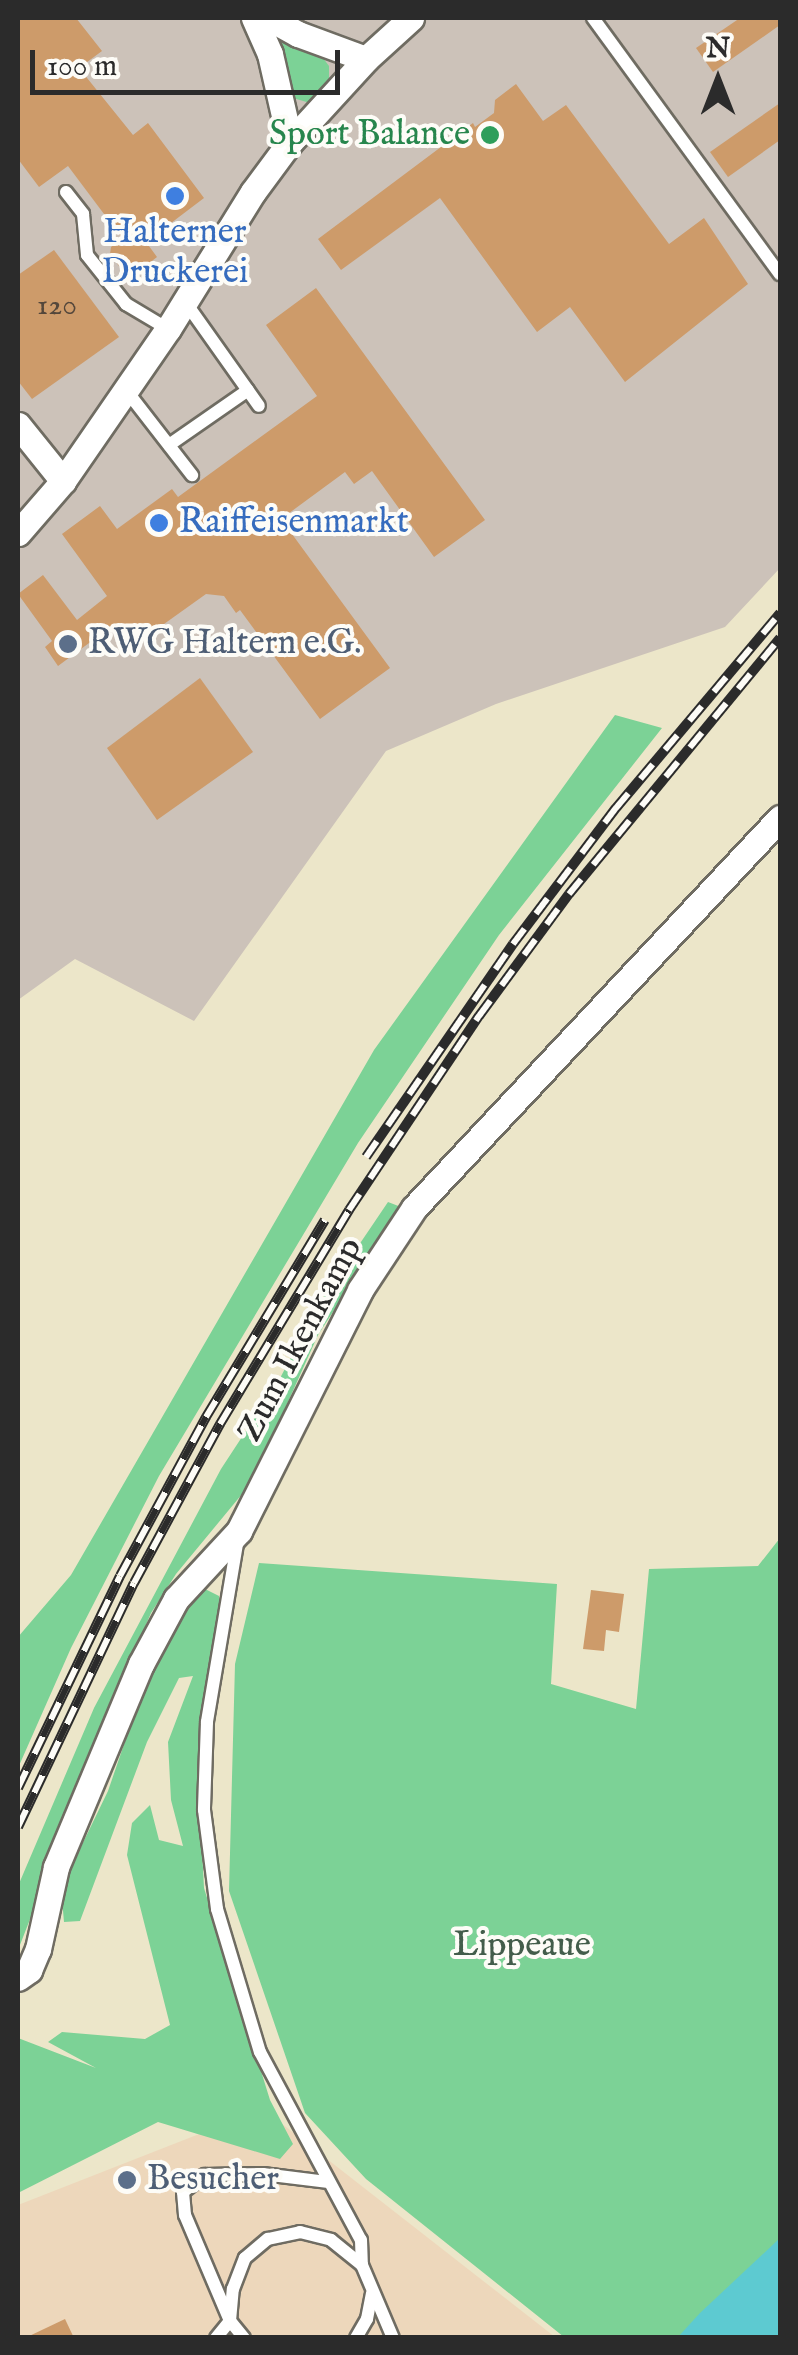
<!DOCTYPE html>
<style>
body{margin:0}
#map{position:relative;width:798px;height:2355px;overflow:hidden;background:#ece6c9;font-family:"IM FELL English",serif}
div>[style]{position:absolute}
.built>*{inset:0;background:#edd7bb}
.industrial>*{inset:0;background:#ccc2b9}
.green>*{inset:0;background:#7cd296}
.water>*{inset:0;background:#5dcad1}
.building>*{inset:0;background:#cd9b6a}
.roads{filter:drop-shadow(2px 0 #6f6c62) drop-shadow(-2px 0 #6f6c62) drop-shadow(0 2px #6f6c62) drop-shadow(0 -2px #6f6c62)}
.lane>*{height:12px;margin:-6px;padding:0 6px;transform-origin:6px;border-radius:6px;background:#fff}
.street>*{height:25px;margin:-12.5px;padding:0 12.5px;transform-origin:12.5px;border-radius:12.5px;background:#fff}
.rail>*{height:10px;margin-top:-5px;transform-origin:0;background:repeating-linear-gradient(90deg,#fdfcf7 0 19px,#2b2b2b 0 38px);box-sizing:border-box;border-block:2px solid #2b2b2b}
.dots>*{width:28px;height:28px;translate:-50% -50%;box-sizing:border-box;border:5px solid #fdfcf7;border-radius:50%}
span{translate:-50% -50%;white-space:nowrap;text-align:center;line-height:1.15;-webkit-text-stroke:8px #fdfcf7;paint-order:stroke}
.number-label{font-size:30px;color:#54473b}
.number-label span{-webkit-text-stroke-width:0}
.leisure-label{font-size:35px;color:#27864d}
.right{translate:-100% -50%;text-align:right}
.shop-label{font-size:35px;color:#366cbe}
.left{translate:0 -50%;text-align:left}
.service-label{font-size:35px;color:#4e5e75}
.street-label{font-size:35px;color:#2b2b2b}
.park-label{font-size:35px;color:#435d4b}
.frame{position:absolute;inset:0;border:20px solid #2b2b2b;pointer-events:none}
.north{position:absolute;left:668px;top:30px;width:100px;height:100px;-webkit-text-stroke:8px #fdfcf7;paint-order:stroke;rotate:0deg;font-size:28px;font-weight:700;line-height:40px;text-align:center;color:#2b2b2b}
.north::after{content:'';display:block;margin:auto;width:35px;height:45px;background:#2b2b2b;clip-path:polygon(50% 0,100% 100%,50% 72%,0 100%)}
.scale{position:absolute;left:30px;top:50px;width:310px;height:45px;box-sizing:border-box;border:5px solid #2b2b2b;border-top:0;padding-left:12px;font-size:30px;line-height:35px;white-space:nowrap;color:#2b2b2b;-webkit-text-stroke:8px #fdfcf7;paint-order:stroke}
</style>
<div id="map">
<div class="built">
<div style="clip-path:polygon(263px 2109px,555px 2337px,18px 2338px,18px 2205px)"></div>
</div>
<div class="industrial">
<div style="clip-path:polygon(18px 18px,780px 18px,780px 568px,725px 627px,496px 704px,386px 751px,194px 1021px,75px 959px,18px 1000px)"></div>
</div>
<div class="green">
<div style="clip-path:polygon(265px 24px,320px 54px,329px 66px,329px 83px,310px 103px,293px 98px)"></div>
<div style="clip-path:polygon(615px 715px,662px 728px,499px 935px,358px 1143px,159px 1476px,71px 1648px,18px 1768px,18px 1637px,71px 1575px,374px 1050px)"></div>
<div style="clip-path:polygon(388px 1202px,401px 1207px,318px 1335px,252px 1482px,176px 1574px,151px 1613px,42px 1870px,36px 1904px,18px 1950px,18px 1886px,94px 1708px,221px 1469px,278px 1382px,319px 1304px)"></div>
<div style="clip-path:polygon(780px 1538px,780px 2337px,564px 2337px,366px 2179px,305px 2113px,229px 1891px,235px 1664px,259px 1563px,557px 1584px,551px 1684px,636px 1709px,649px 1569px,758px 1566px)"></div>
<div style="clip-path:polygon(203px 1588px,219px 1596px,220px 1610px,198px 1769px,204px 1888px,270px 2100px,293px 2144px,280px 2159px,158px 2122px,18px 2193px,18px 2038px,96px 2068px,48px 2042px,62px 2032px,145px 2039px,170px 2025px,127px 1855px,132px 1823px,150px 1805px,159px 1840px,183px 1846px,171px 1800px,168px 1742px,193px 1676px,179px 1678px,147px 1742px,80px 1921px,64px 1922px,61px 1888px,108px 1791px,153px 1660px,191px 1593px)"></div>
</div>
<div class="water">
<div style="clip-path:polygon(780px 2238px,780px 2337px,678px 2337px,700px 2313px)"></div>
</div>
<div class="building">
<div style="clip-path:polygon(18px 18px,76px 18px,102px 51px,79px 68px,133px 135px,148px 123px,204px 198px,146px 242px,157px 257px,129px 279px,116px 262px,109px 261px,111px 247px,122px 238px,68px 166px,39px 187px,18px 159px)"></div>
<div style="clip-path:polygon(740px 18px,780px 18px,780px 25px,713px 72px,696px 48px)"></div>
<div style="clip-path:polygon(516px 84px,543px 121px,566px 105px,669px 244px,704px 218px,748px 284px,625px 382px,570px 307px,537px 332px,440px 198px,341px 270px,318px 239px,473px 123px,475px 127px,494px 113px,495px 100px)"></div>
<div style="clip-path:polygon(780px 103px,780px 140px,728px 177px,710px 152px)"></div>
<div style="clip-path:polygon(54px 250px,119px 337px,32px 399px,18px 381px,18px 275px)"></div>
<div style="clip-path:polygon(316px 288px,485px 520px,434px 557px,372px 471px,354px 484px,345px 472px,281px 519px,390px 668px,320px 719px,240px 610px,236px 613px,224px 596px,206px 594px,129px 649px,112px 626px,58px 666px,45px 647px,52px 641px,18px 594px,43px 575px,77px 620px,107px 596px,62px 534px,100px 506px,117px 529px,172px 489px,178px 497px,317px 396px,266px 325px)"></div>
<div style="clip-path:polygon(200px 678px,253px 752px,157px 820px,107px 748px)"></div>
<div style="clip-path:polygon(591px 1590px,624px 1594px,619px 1632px,606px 1630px,604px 1651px,583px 1649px)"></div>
<div style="clip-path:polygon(65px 2319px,74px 2338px,25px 2338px)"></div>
</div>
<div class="roads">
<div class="lane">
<div style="left:593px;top:18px;width:317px;rotate:53.9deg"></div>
<div style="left:66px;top:192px;width:28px;rotate:52deg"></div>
<div style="left:83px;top:214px;width:41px;rotate:84.4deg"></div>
<div style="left:87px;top:255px;width:63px;rotate:51.5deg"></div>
<div style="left:126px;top:304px;width:49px;rotate:30.8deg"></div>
<div style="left:186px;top:303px;width:126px;rotate:54.7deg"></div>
<div style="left:126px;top:390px;width:108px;rotate:52.2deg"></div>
<div style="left:169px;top:445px;width:96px;rotate:-34.8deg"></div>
<div style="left:238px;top:1538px;width:187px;rotate:99.6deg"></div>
<div style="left:207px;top:1722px;width:88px;rotate:92deg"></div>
<div style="left:204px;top:1810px;width:100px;rotate:82.5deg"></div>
<div style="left:217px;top:1909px;width:149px;rotate:73.3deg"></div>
<div style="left:260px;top:2052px;width:213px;rotate:61.8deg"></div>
<div style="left:361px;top:2240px;width:25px;rotate:88deg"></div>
<div style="left:216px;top:2338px;width:22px;rotate:-51deg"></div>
<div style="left:230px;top:2321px;width:115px;rotate:-113deg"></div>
<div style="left:185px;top:2215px;width:23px;rotate:-95deg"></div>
<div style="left:183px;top:2192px;width:28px;rotate:-38deg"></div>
<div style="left:205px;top:2175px;width:58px;rotate:-1deg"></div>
<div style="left:263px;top:2174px;width:64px;rotate:7.1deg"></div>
<div style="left:244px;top:2338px;width:22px;rotate:-129deg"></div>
<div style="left:230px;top:2321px;width:32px;rotate:-85deg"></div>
<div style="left:233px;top:2289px;width:33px;rotate:-69deg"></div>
<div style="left:245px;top:2258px;width:30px;rotate:-40deg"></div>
<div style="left:268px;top:2239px;width:33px;rotate:-12deg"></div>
<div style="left:300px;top:2232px;width:32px;rotate:14deg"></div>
<div style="left:331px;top:2240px;width:40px;rotate:39deg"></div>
<div style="left:362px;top:2265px;width:79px;rotate:67deg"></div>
<div style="left:356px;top:2338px;width:22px;rotate:-60deg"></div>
<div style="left:367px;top:2319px;width:26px;rotate:-79deg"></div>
</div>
<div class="street">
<div style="left:254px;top:18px;width:39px;rotate:66deg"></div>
<div style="left:270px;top:54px;width:90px;rotate:77.2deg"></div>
<div style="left:269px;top:18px;width:33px;rotate:29deg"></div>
<div style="left:298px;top:34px;width:72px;rotate:20.2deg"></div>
<div style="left:18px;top:425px;width:72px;rotate:51.2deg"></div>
<div style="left:18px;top:533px;width:69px;rotate:-49.1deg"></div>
<div style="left:63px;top:481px;width:185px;rotate:-55.4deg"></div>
<div style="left:168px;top:329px;width:161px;rotate:-58.2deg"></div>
<div style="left:253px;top:192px;width:62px;rotate:-53.5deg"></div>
<div style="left:290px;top:142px;width:113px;rotate:-47.5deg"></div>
<div style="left:366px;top:59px;width:61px;rotate:-42.3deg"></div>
<div style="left:18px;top:1978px;width:14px;rotate:-36deg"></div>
<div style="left:29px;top:1970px;width:23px;rotate:-67deg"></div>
<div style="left:38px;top:1949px;width:84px;rotate:-77.6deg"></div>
<div style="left:56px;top:1867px;width:220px;rotate:-67.3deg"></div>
<div style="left:141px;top:1664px;width:74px;rotate:-61.7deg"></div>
<div style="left:176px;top:1599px;width:93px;rotate:-47.2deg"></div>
<div style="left:239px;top:1531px;width:270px;rotate:-63.3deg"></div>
<div style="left:360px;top:1290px;width:98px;rotate:-56.6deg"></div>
<div style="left:414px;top:1208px;width:535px;rotate:-46.82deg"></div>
</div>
</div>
<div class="rail">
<div style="left:366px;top:1157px;width:259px;rotate:-55.4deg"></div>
<div style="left:513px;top:944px;width:171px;rotate:-52.9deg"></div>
<div style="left:616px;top:808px;width:255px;rotate:-49.9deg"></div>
<div style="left:18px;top:1788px;width:235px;rotate:-64.3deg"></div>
<div style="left:120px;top:1576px;width:181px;rotate:-61.6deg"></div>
<div style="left:206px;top:1417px;width:230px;rotate:-58.9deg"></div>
<div style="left:18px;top:1827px;width:270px;rotate:-64.6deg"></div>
<div style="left:134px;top:1583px;width:181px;rotate:-61.6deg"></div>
<div style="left:220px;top:1424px;width:250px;rotate:-58.9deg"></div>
<div style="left:349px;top:1210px;width:234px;rotate:-56.2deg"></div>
<div style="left:479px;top:1016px;width:152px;rotate:-53.6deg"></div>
<div style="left:569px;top:894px;width:332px;rotate:-50.5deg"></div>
</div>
<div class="dots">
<div style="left:490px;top:135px;background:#2e9e5b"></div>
<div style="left:175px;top:196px;background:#3f7fe0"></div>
<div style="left:159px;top:523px;background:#3f7fe0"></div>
<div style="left:68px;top:644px;background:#5c6f8a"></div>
<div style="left:127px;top:2180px;background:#5c6f8a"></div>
</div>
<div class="number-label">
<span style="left:57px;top:306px">120</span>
</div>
<div class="leisure-label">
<span class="right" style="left:470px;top:135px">Sport Balance</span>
</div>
<div class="shop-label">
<span style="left:175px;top:253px">Halterner<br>Druckerei</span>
<span class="left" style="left:179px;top:523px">Raiffeisenmarkt</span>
</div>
<div class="service-label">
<span class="left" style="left:88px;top:644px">RWG Haltern e.G.</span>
<span class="left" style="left:147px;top:2180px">Besucher</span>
</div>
<div class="street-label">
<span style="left:301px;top:1340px;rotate:-62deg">Zum Ikenkamp</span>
</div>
<div class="park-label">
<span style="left:522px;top:1946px">Lippeaue</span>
</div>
<div class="frame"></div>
<div class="north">N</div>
<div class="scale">100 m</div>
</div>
